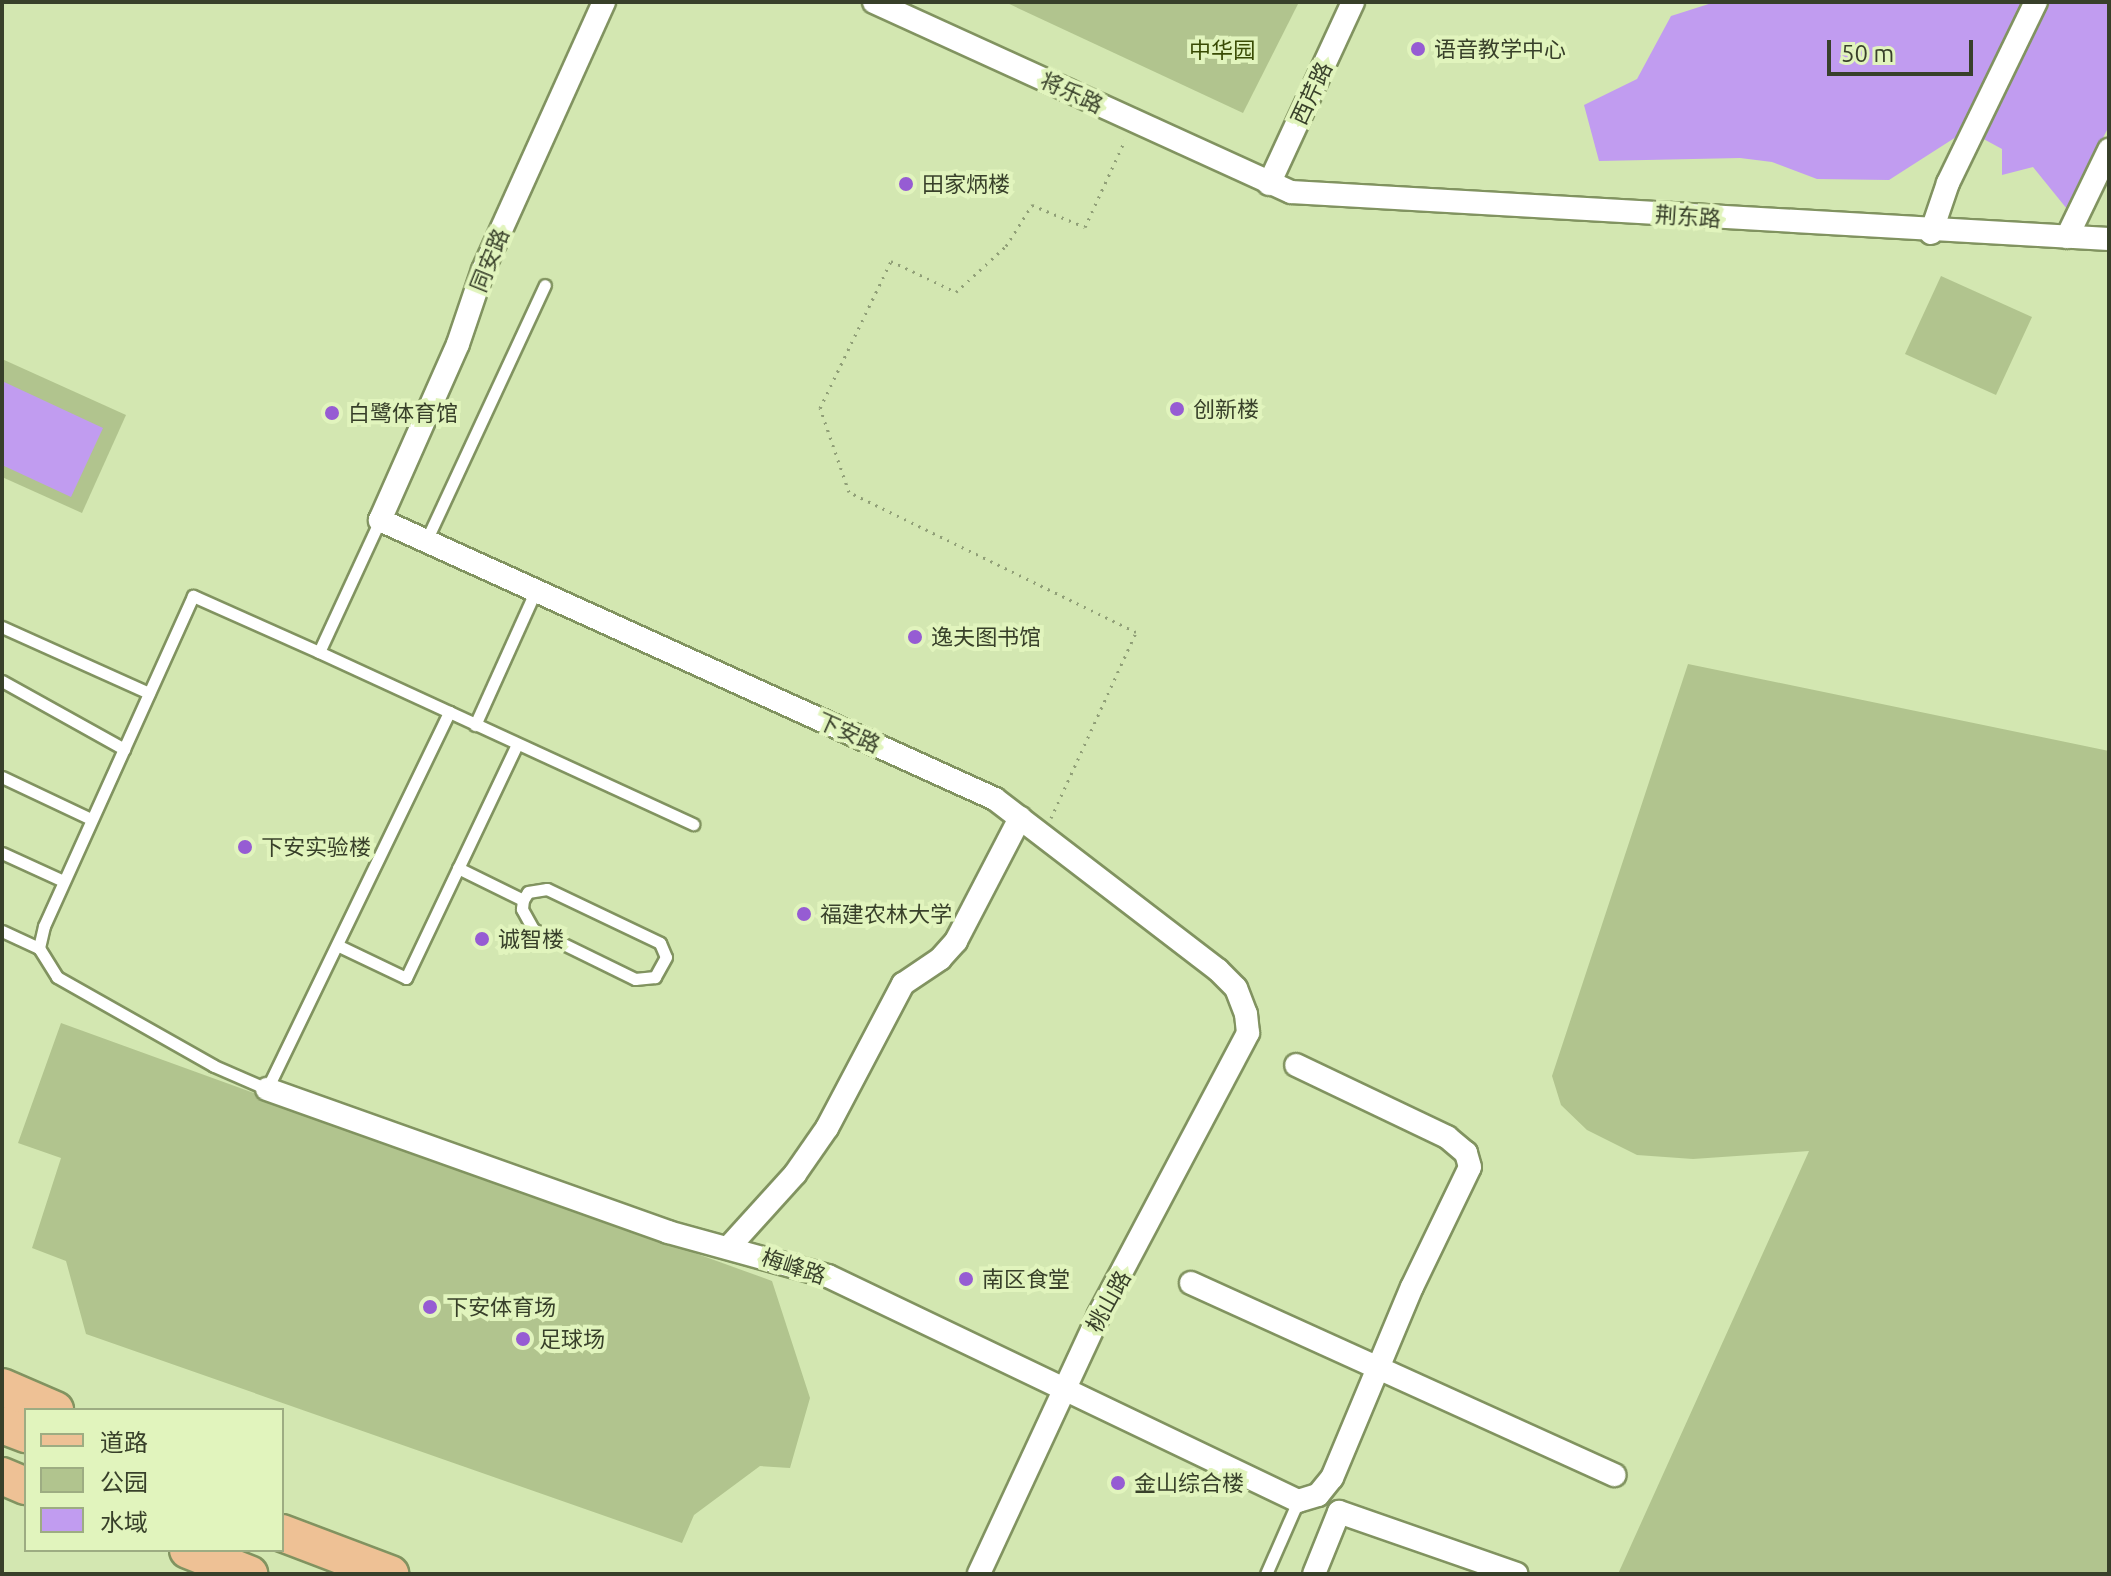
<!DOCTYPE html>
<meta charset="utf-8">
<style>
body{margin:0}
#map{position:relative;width:2111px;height:1576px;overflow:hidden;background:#d3e7b1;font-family:Ubuntu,"Noto Sans SC",sans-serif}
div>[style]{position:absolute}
.green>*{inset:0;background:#b1c48e}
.water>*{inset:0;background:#c19cf0}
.path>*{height:3px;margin-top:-1.5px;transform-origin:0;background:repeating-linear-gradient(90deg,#909f77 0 2px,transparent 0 8px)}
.roads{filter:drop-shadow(2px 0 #819360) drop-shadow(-2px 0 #819360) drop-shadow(0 2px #819360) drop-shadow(0 -2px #819360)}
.lane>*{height:11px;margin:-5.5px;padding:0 5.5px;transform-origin:5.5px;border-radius:5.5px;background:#fff}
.street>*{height:22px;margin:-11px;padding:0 11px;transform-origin:11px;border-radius:11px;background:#fff}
.primary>*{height:36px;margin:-18px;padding:0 18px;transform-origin:18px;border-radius:18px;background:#eec195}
.dots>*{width:22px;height:22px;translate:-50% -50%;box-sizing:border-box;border:4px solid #e1f4bd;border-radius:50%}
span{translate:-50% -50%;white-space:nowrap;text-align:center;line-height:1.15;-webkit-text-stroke:8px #e1f4bd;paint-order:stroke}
.poi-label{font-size:22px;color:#38402a}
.left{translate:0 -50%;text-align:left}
.park-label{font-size:22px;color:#394b04}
.street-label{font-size:22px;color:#38402a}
.frame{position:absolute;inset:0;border:4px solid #38402a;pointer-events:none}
.legend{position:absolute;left:24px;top:1408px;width:260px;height:144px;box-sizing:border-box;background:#e1f4bd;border:2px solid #9dac82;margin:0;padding:10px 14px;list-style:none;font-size:24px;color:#38402a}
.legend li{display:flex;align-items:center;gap:16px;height:40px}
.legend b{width:40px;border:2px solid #9dac82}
.scale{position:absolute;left:1827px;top:40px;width:146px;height:36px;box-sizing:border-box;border:4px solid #38402a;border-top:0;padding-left:10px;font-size:24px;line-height:28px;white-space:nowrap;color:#38402a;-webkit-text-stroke:6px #e1f4bd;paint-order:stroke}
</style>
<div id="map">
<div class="green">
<div style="clip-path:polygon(1005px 2px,1299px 2px,1243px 113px)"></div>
<div style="clip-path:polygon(1941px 276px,2032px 317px,1996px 395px,1905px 354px)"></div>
<div style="clip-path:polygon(2px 359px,126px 415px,82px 513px,2px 477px)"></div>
<div style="clip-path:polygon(1688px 664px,2109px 751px,2109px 1574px,1618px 1574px,1809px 1151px,1693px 1159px,1637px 1155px,1587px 1130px,1561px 1105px,1552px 1076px)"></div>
<div style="clip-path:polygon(61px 1023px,772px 1281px,810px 1398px,790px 1468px,760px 1466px,694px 1515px,682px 1543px,86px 1334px,66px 1261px,32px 1248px,61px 1158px,18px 1143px)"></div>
</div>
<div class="water">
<div style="clip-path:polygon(1715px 2px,2109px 2px,2109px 126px,2067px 209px,2033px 167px,2002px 175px,2002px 149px,1967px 130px,1889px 180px,1817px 179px,1772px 162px,1740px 158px,1599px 161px,1584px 105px,1637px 79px,1671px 16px)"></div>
<div style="clip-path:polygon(2px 381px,103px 428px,71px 497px,2px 465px)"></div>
</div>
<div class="path">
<div style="left:1051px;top:818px;width:205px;rotate:-65.4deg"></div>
<div style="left:1136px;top:632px;width:319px;rotate:-154deg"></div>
<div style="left:849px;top:492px;width:89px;rotate:-109deg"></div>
<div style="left:820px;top:408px;width:163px;rotate:-64.2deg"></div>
<div style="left:891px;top:261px;width:72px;rotate:25.5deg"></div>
<div style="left:956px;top:292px;width:68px;rotate:-42.6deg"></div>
<div style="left:1006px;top:246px;width:49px;rotate:-57.6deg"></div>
<div style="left:1032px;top:205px;width:57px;rotate:22.5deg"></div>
<div style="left:1085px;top:227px;width:96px;rotate:-65.3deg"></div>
</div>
<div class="roads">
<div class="lane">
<div style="left:380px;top:520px;width:145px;rotate:114.8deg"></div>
<div style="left:319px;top:652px;width:412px;rotate:24.7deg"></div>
<div style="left:426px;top:541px;width:282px;rotate:-65.1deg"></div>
<div style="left:2px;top:627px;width:161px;rotate:24.2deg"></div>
<div style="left:319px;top:652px;width:138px;rotate:-156deg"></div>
<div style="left:193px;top:596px;width:362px;rotate:114.3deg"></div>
<div style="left:44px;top:926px;width:23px;rotate:103deg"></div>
<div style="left:39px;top:948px;width:34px;rotate:58deg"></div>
<div style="left:57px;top:977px;width:180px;rotate:29.5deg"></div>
<div style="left:214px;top:1066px;width:58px;rotate:23.5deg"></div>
<div style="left:267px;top:1089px;width:419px;rotate:-64.2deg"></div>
<div style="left:2px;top:681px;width:140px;rotate:29.1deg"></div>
<div style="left:475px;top:725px;width:148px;rotate:-65.7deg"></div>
<div style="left:2px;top:777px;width:98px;rotate:25.3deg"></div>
<div style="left:2px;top:853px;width:65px;rotate:24.6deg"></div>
<div style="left:458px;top:868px;width:72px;rotate:26.2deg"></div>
<div style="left:547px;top:889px;width:125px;rotate:25.5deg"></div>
<div style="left:660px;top:943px;width:15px;rotate:67deg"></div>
<div style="left:666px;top:957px;width:23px;rotate:119deg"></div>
<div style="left:655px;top:977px;width:20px;rotate:174deg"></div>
<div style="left:635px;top:979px;width:114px;rotate:-153.9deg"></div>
<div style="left:533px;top:929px;width:23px;rotate:-119deg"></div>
<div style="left:522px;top:909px;width:9px;rotate:-84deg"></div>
<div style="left:523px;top:900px;width:9px;rotate:-58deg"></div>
<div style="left:528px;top:892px;width:19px;rotate:-9deg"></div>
<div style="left:2px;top:931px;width:41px;rotate:24.7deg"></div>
<div style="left:339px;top:946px;width:74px;rotate:25.5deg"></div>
<div style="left:406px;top:978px;width:259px;rotate:-64.6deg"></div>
<div style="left:1266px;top:1574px;width:80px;rotate:-66.3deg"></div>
</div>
<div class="street">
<div style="left:604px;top:2px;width:294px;rotate:114.3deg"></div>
<div style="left:483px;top:270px;width:78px;rotate:108.7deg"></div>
<div style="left:458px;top:344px;width:193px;rotate:113.9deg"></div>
<div style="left:380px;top:520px;width:675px;rotate:24.4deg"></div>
<div style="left:995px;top:799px;width:281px;rotate:37.5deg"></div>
<div style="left:1218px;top:970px;width:25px;rotate:45deg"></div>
<div style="left:1236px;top:988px;width:28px;rotate:69deg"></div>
<div style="left:1246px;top:1014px;width:19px;rotate:84deg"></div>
<div style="left:1248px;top:1033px;width:319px;rotate:117.9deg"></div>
<div style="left:1099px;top:1315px;width:285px;rotate:114.9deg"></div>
<div style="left:874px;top:2px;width:458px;rotate:24.5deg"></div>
<div style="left:1291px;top:192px;width:819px;rotate:3.29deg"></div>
<div style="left:1269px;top:184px;width:200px;rotate:-65.2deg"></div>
<div style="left:1931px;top:233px;width:53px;rotate:-71.2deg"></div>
<div style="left:1948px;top:183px;width:201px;rotate:-64.1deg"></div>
<div style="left:2067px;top:237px;width:97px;rotate:-64.2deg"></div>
<div style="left:267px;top:1089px;width:426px;rotate:19.6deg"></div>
<div style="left:668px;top:1232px;width:166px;rotate:15.4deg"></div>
<div style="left:828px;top:1276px;width:521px;rotate:25.58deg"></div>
<div style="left:1298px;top:1501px;width:21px;rotate:-17deg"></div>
<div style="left:1318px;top:1495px;width:22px;rotate:-51deg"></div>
<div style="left:1332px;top:1478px;width:207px;rotate:-67.3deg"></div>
<div style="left:1412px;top:1287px;width:133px;rotate:-64.2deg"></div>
<div style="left:1470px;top:1167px;width:15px;rotate:-106deg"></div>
<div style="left:1466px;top:1153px;width:25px;rotate:-140deg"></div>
<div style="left:1447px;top:1137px;width:167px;rotate:-154.5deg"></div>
<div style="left:728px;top:1248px;width:100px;rotate:-47.8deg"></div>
<div style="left:795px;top:1174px;width:56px;rotate:-55.2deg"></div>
<div style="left:827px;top:1128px;width:163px;rotate:-62.2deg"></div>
<div style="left:903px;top:984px;width:45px;rotate:-34deg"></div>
<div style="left:940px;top:959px;width:24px;rotate:-48deg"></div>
<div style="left:956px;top:941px;width:139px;rotate:-62.5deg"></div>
<div style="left:1191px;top:1283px;width:465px;rotate:24.4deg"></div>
<div style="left:1314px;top:1574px;width:67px;rotate:-68deg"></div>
<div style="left:1339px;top:1512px;width:188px;rotate:19.2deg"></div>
</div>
<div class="primary">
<div style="left:2px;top:1387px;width:58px;rotate:23.5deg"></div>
<div style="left:2px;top:1425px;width:26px;rotate:21deg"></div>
<div style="left:2px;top:1476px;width:26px;rotate:23deg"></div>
<div style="left:282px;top:1533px;width:116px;rotate:20.8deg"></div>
<div style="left:188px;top:1550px;width:66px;rotate:21.5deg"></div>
</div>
</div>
<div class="dots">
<div style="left:1418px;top:49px;background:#965cd3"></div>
<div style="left:906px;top:184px;background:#965cd3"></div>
<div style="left:1177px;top:409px;background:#965cd3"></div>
<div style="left:332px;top:413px;background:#965cd3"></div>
<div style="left:915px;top:637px;background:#965cd3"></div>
<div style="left:245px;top:847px;background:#965cd3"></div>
<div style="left:804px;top:914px;background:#965cd3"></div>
<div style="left:482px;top:939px;background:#965cd3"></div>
<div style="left:966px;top:1279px;background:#965cd3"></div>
<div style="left:430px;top:1307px;background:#965cd3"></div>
<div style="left:523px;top:1339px;background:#965cd3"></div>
<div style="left:1118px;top:1483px;background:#965cd3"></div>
</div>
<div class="poi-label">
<span class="left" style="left:1434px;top:49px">语音教学中心</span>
<span class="left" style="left:922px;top:184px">田家炳楼</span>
<span class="left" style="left:1193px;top:409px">创新楼</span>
<span class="left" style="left:348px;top:413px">白鹭体育馆</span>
<span class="left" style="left:931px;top:637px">逸夫图书馆</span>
<span class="left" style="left:261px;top:847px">下安实验楼</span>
<span class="left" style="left:820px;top:914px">福建农林大学</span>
<span class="left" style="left:498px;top:939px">诚智楼</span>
<span class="left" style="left:982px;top:1279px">南区食堂</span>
<span class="left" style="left:446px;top:1307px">下安体育场</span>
<span class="left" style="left:539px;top:1339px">足球场</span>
<span class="left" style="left:1134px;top:1483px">金山综合楼</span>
</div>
<div class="park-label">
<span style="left:1222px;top:50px">中华园</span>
</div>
<div class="street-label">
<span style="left:1072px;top:92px;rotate:25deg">将乐路</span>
<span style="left:1311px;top:93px;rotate:-65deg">西芹路</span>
<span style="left:1688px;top:216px;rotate:4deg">荆东路</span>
<span style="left:489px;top:260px;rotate:-68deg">同安路</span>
<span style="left:849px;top:732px;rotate:24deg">下安路</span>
<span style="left:794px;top:1266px;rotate:18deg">梅峰路</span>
<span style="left:1108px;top:1301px;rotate:-61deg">桃山路</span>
</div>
<div class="frame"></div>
<ul class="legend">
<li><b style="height:10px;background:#eec195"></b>道路</li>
<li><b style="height:22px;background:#b1c48e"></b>公园</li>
<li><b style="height:22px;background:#c19cf0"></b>水域</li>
</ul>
<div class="scale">50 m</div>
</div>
